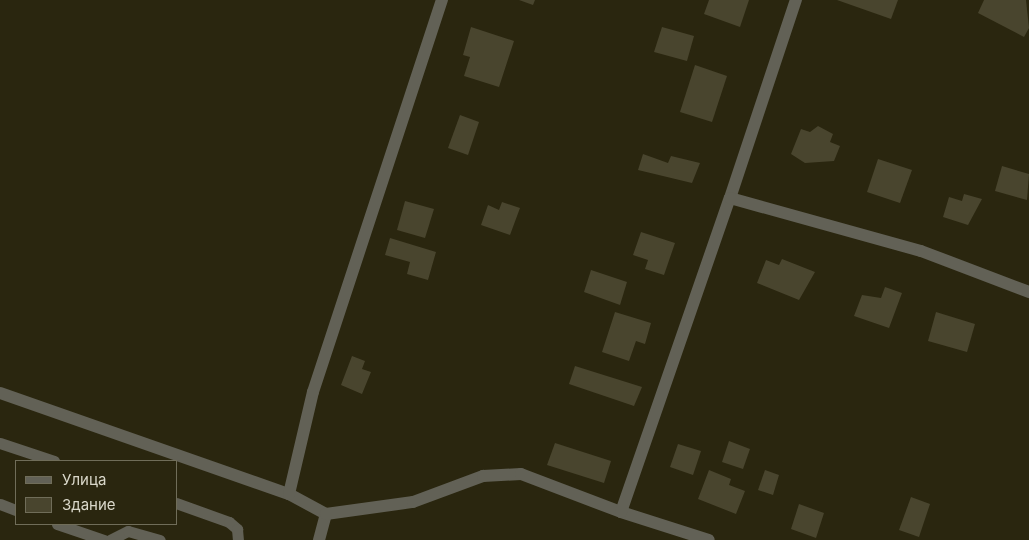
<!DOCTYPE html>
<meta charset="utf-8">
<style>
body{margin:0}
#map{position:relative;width:1029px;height:540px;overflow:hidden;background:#2a260f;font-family:Inter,sans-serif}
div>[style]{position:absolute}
.building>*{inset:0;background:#49452e}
.lane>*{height:11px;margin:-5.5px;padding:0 5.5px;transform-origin:5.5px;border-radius:5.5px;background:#626156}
.street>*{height:12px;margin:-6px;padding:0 6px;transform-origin:6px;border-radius:6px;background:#626156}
span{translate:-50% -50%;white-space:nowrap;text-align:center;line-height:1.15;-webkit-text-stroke:4px #2a260f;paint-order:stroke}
.legend{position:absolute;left:15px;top:460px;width:162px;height:65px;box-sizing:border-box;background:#2a260f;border:1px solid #706d59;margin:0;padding:6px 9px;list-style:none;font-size:15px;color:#d9d7c9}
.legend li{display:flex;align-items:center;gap:10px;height:25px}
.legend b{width:25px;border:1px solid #706d59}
</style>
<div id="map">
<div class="building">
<div style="clip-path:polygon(519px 0,535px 0,533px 5px)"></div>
<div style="clip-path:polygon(709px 0,749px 0,740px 27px,704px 14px)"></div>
<div style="clip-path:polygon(837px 0,898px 0,891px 19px)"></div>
<div style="clip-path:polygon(984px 0,1026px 0,1029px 28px,1024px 37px,978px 13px)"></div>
<div style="clip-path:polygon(471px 27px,514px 41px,499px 87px,464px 76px,470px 57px,463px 55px)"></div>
<div style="clip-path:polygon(662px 27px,694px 36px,687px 61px,654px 52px)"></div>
<div style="clip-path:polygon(695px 65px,727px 76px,712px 122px,680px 112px)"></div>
<div style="clip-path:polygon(460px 115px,479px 122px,468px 155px,448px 148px)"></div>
<div style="clip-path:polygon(818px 126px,833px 134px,830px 142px,840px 146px,834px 161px,805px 163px,791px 154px,801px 129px,810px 132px)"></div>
<div style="clip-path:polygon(643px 154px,668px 163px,671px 156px,700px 163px,692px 183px,638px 170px)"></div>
<div style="clip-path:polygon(878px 159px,912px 170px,900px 203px,867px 192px)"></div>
<div style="clip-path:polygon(1002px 166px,1029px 174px,1027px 200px,995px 191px)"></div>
<div style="clip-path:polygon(964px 194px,982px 199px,968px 225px,943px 217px,949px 197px,962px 201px)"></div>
<div style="clip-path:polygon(405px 201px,434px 209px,425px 238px,397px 230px)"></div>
<div style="clip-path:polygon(502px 202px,520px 208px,510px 235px,481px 225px,488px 205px,499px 210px)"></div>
<div style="clip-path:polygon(641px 232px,675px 243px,664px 275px,645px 269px,648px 260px,633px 255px)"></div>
<div style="clip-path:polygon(390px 238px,436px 252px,428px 280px,407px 274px,410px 262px,385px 255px)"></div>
<div style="clip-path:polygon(782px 259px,815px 272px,799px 300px,757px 283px,766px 260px,779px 265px)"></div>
<div style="clip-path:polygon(591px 270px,627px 282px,620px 305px,584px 292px)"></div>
<div style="clip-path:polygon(885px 287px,902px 293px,889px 328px,854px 316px,862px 295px,881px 298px)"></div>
<div style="clip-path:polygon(615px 312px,651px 323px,645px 344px,636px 341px,629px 361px,602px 352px)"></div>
<div style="clip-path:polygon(936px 312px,975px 324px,967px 352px,928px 341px)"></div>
<div style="clip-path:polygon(352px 356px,365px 361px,362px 369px,371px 372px,362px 394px,341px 385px)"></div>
<div style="clip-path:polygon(575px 366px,642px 387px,634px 406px,569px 384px)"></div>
<div style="clip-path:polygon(729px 441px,750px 449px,743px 469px,722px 462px)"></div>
<div style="clip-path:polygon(555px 443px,611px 461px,604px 483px,547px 465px)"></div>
<div style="clip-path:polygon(678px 444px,701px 451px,693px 475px,670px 467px)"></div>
<div style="clip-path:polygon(709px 470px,731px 479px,729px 485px,745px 491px,736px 514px,698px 499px)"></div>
<div style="clip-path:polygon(765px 470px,779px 475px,773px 495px,758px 490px)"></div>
<div style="clip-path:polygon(911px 497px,930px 504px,919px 537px,899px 530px)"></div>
<div style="clip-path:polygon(799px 504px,824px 513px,816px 538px,791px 529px)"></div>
</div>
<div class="lane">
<div style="left:0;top:443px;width:57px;rotate:18.4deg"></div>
<div style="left:176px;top:503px;width:56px;rotate:19.7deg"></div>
<div style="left:229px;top:522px;width:11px;rotate:41deg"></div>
<div style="left:237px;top:529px;width:11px;rotate:85deg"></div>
<div style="left:0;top:504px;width:17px;rotate:21deg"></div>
<div style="left:57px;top:524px;width:50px;rotate:18.8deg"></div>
<div style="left:110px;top:540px;width:20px;rotate:-27deg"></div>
<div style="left:128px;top:531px;width:33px;rotate:16deg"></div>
</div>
<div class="street">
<div style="left:730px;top:198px;width:209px;rotate:-71.6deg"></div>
<div style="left:0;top:393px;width:306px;rotate:19.3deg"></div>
<div style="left:289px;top:494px;width:42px;rotate:28.4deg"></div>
<div style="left:289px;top:494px;width:105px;rotate:-76.8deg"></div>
<div style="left:313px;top:392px;width:413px;rotate:-71.8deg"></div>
<div style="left:621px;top:512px;width:92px;rotate:17.7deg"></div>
<div style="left:319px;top:540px;width:27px;rotate:-75deg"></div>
<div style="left:326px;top:514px;width:88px;rotate:-7.9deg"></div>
<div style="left:413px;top:502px;width:75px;rotate:-20.4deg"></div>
<div style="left:483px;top:476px;width:38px;rotate:-3deg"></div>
<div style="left:521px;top:474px;width:107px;rotate:20.8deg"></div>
<div style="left:621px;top:512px;width:332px;rotate:-70.9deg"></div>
<div style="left:730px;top:198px;width:198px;rotate:15.5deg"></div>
<div style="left:921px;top:251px;width:116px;rotate:20.8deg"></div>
</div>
<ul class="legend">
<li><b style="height:6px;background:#626156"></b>Улица</li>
<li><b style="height:14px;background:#49452e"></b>Здание</li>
</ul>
</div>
